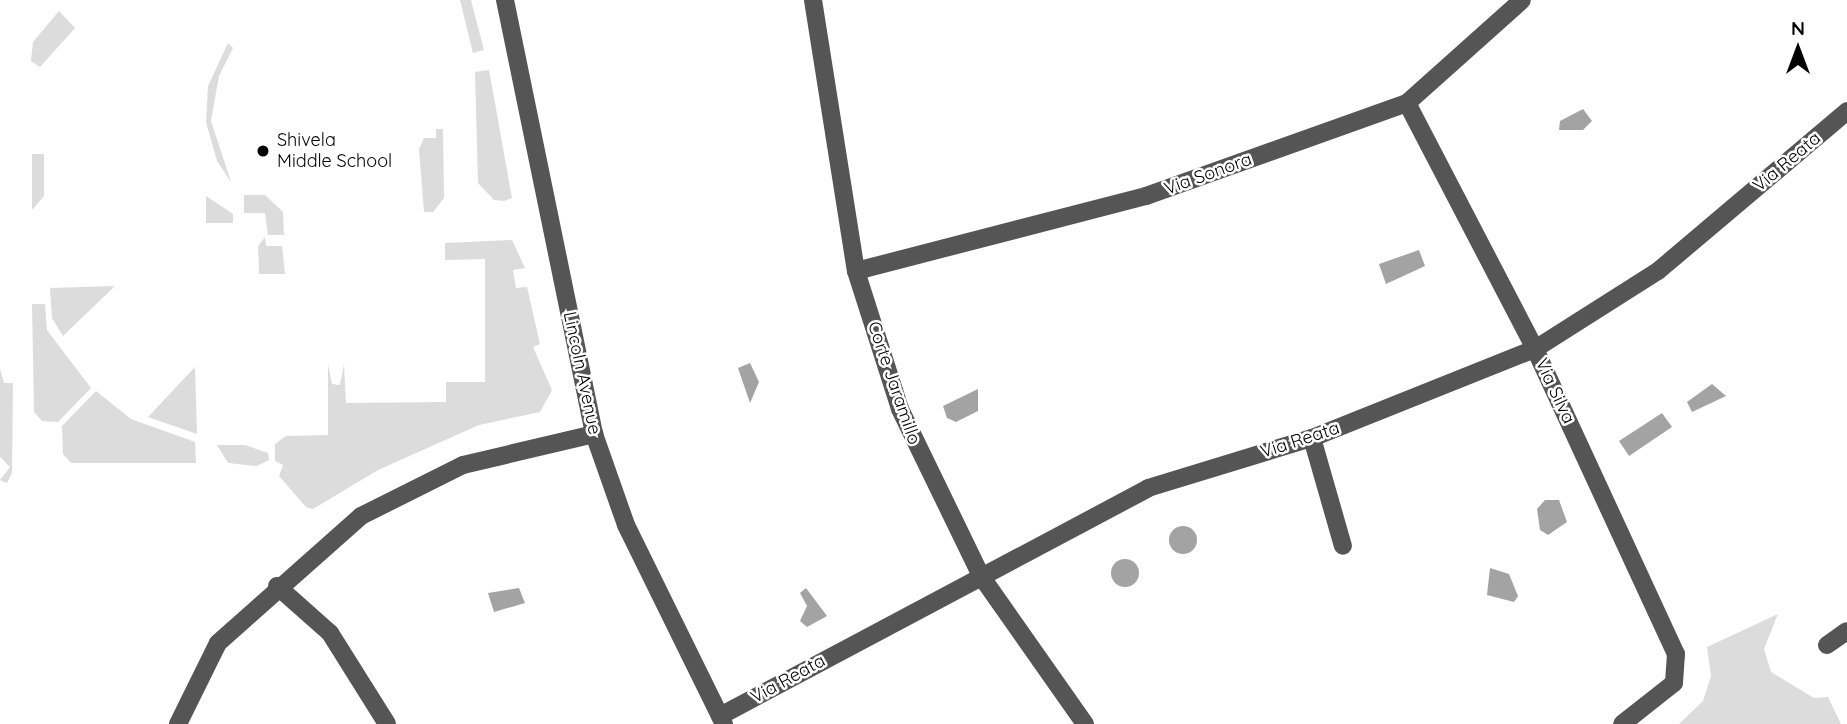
<!DOCTYPE html>
<style>
body{margin:0}
#map{position:relative;width:1847px;height:724px;overflow:hidden;background:#fff;font-family:Quicksand,sans-serif}
div>[style]{position:absolute}
.green>*{inset:0;background:#dcdcdc}
.water>*{inset:0;background:#a3a3a3}
.round{border-radius:50%}
.minor>*{height:18px;margin:-9px;padding:0 9px;transform-origin:9px;border-radius:9px;background:#555}
.dots>*{width:19px;height:19px;translate:-50% -50%;box-sizing:border-box;border:4px solid #fff;border-radius:50%}
span{translate:-50% -50%;white-space:nowrap;text-align:center;line-height:1.15;-webkit-text-stroke:5px #fff;paint-order:stroke}
.poi-label{font-size:18px;color:#000}
.left{translate:0 -50%;text-align:left}
.street-label{font-size:18px;color:#000}
.north{position:absolute;left:1763px;top:14px;width:70px;height:70px;-webkit-text-stroke:5px #fff;paint-order:stroke;rotate:0deg;font-size:19px;font-weight:700;line-height:28px;text-align:center;color:#000}
.north::after{content:'';display:block;margin:auto;width:24px;height:32px;background:#000;clip-path:polygon(50% 0,100% 100%,50% 72%,0 100%)}
</style>
<div id="map">
<div class="green">
<div style="clip-path:polygon(460px 0,471px 0,484px 50px,473px 53px)"></div>
<div style="clip-path:polygon(59px 11px,75px 28px,40px 67px,31px 61px,33px 42px)"></div>
<div style="clip-path:polygon(228px 43px,233px 48px,219px 76px,211px 121px,231px 182px,217px 161px,206px 122px,208px 86px)"></div>
<div style="clip-path:polygon(489px 70px,512px 198px,504px 201px,494px 200px,478px 183px,475px 72px)"></div>
<div style="clip-path:polygon(436px 129px,443px 129px,444px 198px,433px 212px,424px 212px,419px 149px,424px 138px,436px 138px)"></div>
<div style="clip-path:polygon(32px 154px,44px 154px,44px 196px,32px 210px)"></div>
<div style="clip-path:polygon(244px 195px,265px 195px,283px 212px,284px 235px,268px 235px,265px 213px,244px 213px)"></div>
<div style="clip-path:polygon(206px 196px,233px 214px,233px 223px,206px 223px)"></div>
<div style="clip-path:polygon(265px 237px,266px 246px,282px 246px,285px 274px,259px 274px,258px 246px)"></div>
<div style="clip-path:polygon(512px 240px,525px 268px,513px 270px,516px 288px,527px 287px,540px 344px,533px 347px,552px 390px,540px 412px,479px 425px,378px 470px,313px 509px,306px 507px,279px 476px,283px 465px,275px 461px,275px 444px,286px 436px,328px 435px,328px 364px,332px 384px,340px 385px,344px 364px,346px 403px,446px 402px,446px 382px,485px 382px,485px 259px,445px 260px,445px 243px)"></div>
<div style="clip-path:polygon(115px 286px,63px 336px,52px 318px,50px 288px)"></div>
<div style="clip-path:polygon(32px 304px,45px 304px,47px 330px,91px 388px,58px 422px,42px 421px,34px 412px)"></div>
<div style="clip-path:polygon(195px 367px,197px 434px,148px 417px)"></div>
<div style="clip-path:polygon(0 369px,4px 383px,13px 383px,12px 473px,7px 483px,0 480px,10px 467px,0 457px)"></div>
<div style="clip-path:polygon(96px 391px,131px 419px,195px 442px,196px 463px,71px 463px,63px 454px,62px 426px)"></div>
<div style="clip-path:polygon(217px 445px,245px 445px,268px 453px,269px 460px,257px 466px,228px 463px)"></div>
<div style="clip-path:polygon(1778px 614px,1764px 649px,1771px 672px,1814px 698px,1828px 697px,1841px 724px,1679px 724px,1703px 701px,1711px 676px,1707px 647px)"></div>
</div>
<div class="water">
<div style="clip-path:polygon(1583px 109px,1592px 121px,1583px 130px,1559px 130px,1560px 121px)"></div>
<div style="clip-path:polygon(1419px 250px,1425px 266px,1386px 284px,1379px 264px)"></div>
<div style="clip-path:polygon(750px 363px,759px 382px,750px 403px,738px 368px)"></div>
<div style="clip-path:polygon(1712px 384px,1726px 396px,1692px 412px,1687px 402px)"></div>
<div style="clip-path:polygon(978px 389px,978px 411px,956px 422px,947px 418px,943px 406px)"></div>
<div style="clip-path:polygon(1662px 413px,1672px 427px,1629px 456px,1619px 441px)"></div>
<div style="clip-path:polygon(1545px 500px,1559px 500px,1567px 522px,1548px 535px,1540px 530px,1537px 509px)"></div>
<div class="round" style="left:1169px;top:526px;width:28px;height:28px"></div>
<div class="round" style="left:1111px;top:559px;width:28px;height:28px"></div>
<div style="clip-path:polygon(1490px 568px,1509px 574px,1518px 596px,1514px 602px,1487px 595px)"></div>
<div style="clip-path:polygon(519px 588px,525px 603px,494px 612px,488px 593px)"></div>
<div style="clip-path:polygon(806px 588px,827px 616px,807px 627px,800px 621px,807px 606px,800px 593px)"></div>
</div>
<div class="minor">
<div style="left:505px;top:0;width:443px;rotate:78.4deg"></div>
<div style="left:594px;top:434px;width:96px;rotate:70.6deg"></div>
<div style="left:626px;top:525px;width:222px;rotate:63.8deg"></div>
<div style="left:813px;top:0;width:274px;rotate:81deg"></div>
<div style="left:856px;top:271px;width:145px;rotate:72.3deg"></div>
<div style="left:900px;top:409px;width:186px;rotate:64.1deg"></div>
<div style="left:981px;top:576px;width:181px;rotate:54.9deg"></div>
<div style="left:1407px;top:103px;width:277px;rotate:62.5deg"></div>
<div style="left:1535px;top:349px;width:336px;rotate:65.2deg"></div>
<div style="left:1676px;top:654px;width:29px;rotate:94deg"></div>
<div style="left:1674px;top:683px;width:66px;rotate:141.7deg"></div>
<div style="left:856px;top:271px;width:300px;rotate:-14.5deg"></div>
<div style="left:1146px;top:196px;width:277px;rotate:-19.6deg"></div>
<div style="left:1407px;top:103px;width:154px;rotate:-41.8deg"></div>
<div style="left:1312px;top:438px;width:112px;rotate:74deg"></div>
<div style="left:277px;top:586px;width:71px;rotate:41.6deg"></div>
<div style="left:330px;top:633px;width:107px;rotate:57.9deg"></div>
<div style="left:1827px;top:645px;width:24px;rotate:-35deg"></div>
<div style="left:720px;top:716px;width:485px;rotate:-28deg"></div>
<div style="left:1148px;top:488px;width:171px;rotate:-17deg"></div>
<div style="left:1312px;top:438px;width:240px;rotate:-21.8deg"></div>
<div style="left:1535px;top:349px;width:146px;rotate:-32.4deg"></div>
<div style="left:1658px;top:271px;width:248px;rotate:-40.2deg"></div>
<div style="left:178px;top:724px;width:90px;rotate:-63.7deg"></div>
<div style="left:218px;top:643px;width:191px;rotate:-41.6deg"></div>
<div style="left:361px;top:516px;width:114px;rotate:-26.6deg"></div>
<div style="left:463px;top:465px;width:135px;rotate:-13.3deg"></div>
</div>
<div class="dots">
<div style="left:263px;top:151px;background:#000"></div>
</div>
<div class="poi-label">
<span class="left" style="left:277px;top:151px">Shivela<br>Middle School</span>
</div>
<div class="street-label">
<span style="left:1787px;top:162px;rotate:-40deg">Via Reata</span>
<span style="left:1208px;top:174px;rotate:-20deg">Via Sonora</span>
<span style="left:582px;top:373px;rotate:78deg">Lincoln Avenue</span>
<span style="left:894px;top:383px;rotate:71deg">Corte Jaramillo</span>
<span style="left:1555px;top:391px;rotate:65deg">Via Silva</span>
<span style="left:1300px;top:440px;rotate:-18deg">Via Reata</span>
<span style="left:788px;top:679px;rotate:-29deg">Via Reata</span>
</div>
<div class="north">N</div>
</div>
